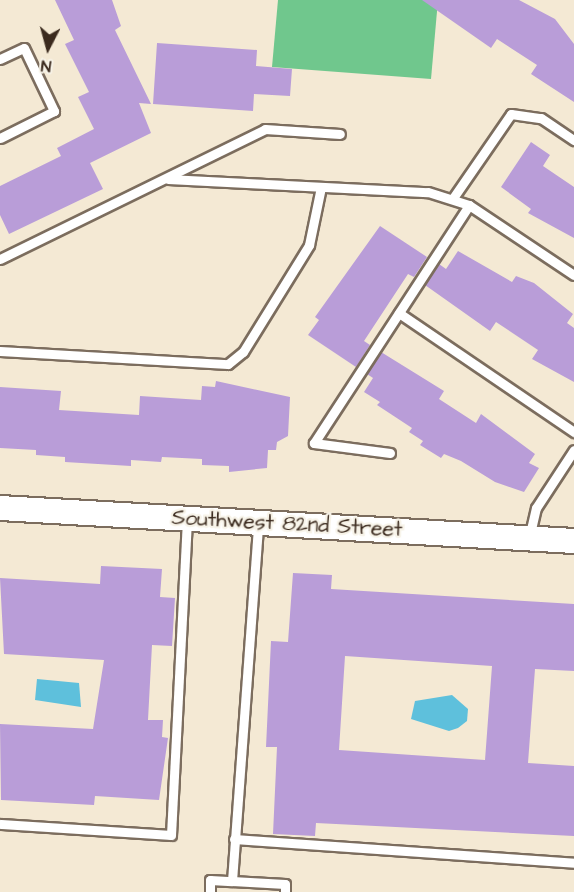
<!DOCTYPE html>
<style>
body{margin:0}
#map{position:relative;width:574px;height:892px;overflow:hidden;background:#f4e9d4;font-family:"Architects Daughter",sans-serif}
div>[style]{position:absolute}
.green>*{inset:0;background:#70c78d}
.water>*{inset:0;background:#5ec0dc}
.building>*{inset:0;background:#b99dd8}
.roads{filter:drop-shadow(2px 0 #7c6d5e) drop-shadow(-2px 0 #7c6d5e) drop-shadow(0 2px #7c6d5e) drop-shadow(0 -2px #7c6d5e)}
.service>*{height:9px;margin:-4.5px;padding:0 4.5px;transform-origin:4.5px;border-radius:4.5px;background:#fff}
.tertiary>*{height:24px;margin:-12px;padding:0 12px;transform-origin:12px;border-radius:12px;background:#fff}
span{translate:-50% -50%;white-space:nowrap;text-align:center;line-height:1.15;-webkit-text-stroke:4.5px #f7f3e8;paint-order:stroke}
.street-label{font-size:21px;color:#3b2a1e}
.north{position:absolute;left:18px;top:18px;width:60px;height:60px;-webkit-text-stroke:4px #f7f3e8;paint-order:stroke;rotate:186deg;font-size:16px;font-weight:700;line-height:24px;text-align:center;color:#3b2a1e}
.north::after{content:'';display:block;margin:auto;width:21px;height:27px;background:#3b2a1e;clip-path:polygon(50% 0,100% 100%,50% 72%,0 100%)}
</style>
<div id="map">
<div class="green">
<div style="clip-path:polygon(278px 0,438px 0,431px 79px,272px 67px)"></div>
</div>
<div class="water">
<div style="clip-path:polygon(37px 679px,79px 683px,81px 707px,35px 700px)"></div>
<div style="clip-path:polygon(452px 695px,468px 709px,467px 721px,458px 728px,449px 731px,411px 719px,415px 701px)"></div>
</div>
<div class="building">
<div style="clip-path:polygon(55px 0,112px 0,121px 26px,115px 30px,151px 104px,139px 103px,151px 133px,90px 163px,103px 189px,9px 234px,0 215px,0 186px,61px 156px,57px 148px,94px 129px,78px 97px,89px 92px,65px 44px,74px 40px)"></div>
<div style="clip-path:polygon(422px 0,519px 0,555px 19px,574px 44px,574px 102px,531px 74px,537px 65px,497px 39px,491px 48px)"></div>
<div style="clip-path:polygon(157px 43px,257px 50px,256px 66px,292px 69px,290px 96px,254px 94px,253px 111px,153px 104px)"></div>
<div style="clip-path:polygon(531px 142px,550px 155px,543px 166px,574px 187px,574px 238px,528px 213px,531px 209px,501px 187px)"></div>
<div style="clip-path:polygon(380px 226px,427px 257px,414px 277px,408px 274px,364px 341px,370px 345px,356px 367px,308px 335px,319px 320px,315px 317px)"></div>
<div style="clip-path:polygon(458px 251px,512px 282px,516px 276px,534px 283px,573px 314px,567px 323px,574px 328px,574px 382px,532px 359px,538px 350px,496px 322px,490px 331px,425px 285px,439px 264px,446px 269px)"></div>
<div style="clip-path:polygon(381px 352px,444px 391px,439px 399px,476px 423px,481px 414px,535px 454px,529px 463px,539px 468px,524px 492px,495px 482px,461px 461px,444px 454px,441px 458px,420px 445px,423px 441px,409px 432px,412px 428px,377px 405px,380px 402px,364px 392px,373px 378px,367px 374px)"></div>
<div style="clip-path:polygon(216px 381px,290px 397px,288px 436px,277px 442px,276px 450px,268px 450px,267px 468px,229px 472px,229px 466px,202px 465px,202px 459px,162px 457px,161px 462px,131px 460px,131px 466px,65px 462px,65px 457px,36px 455px,36px 450px,0 448px,0 387px,61px 391px,59px 410px,139px 415px,140px 396px,201px 400px,202px 386px,215px 387px)"></div>
<div style="clip-path:polygon(101px 566px,162px 569px,160px 597px,175px 598px,172px 646px,152px 645px,148px 720px,163px 720px,162px 737px,168px 738px,159px 800px,95px 796px,94px 805px,1px 800px,0 724px,93px 729px,104px 660px,4px 654px,0 578px,100px 584px)"></div>
<div style="clip-path:polygon(evenodd,293px 573px,332px 575px,331px 589px,574px 604px,574px 671px,535px 669px,528px 763px,574px 766px,574px 836px,316px 823px,315px 836px,273px 834px,277px 747px,266px 747px,271px 641px,288px 642px,293px 573px,345px 656px,492px 666px,485px 760px,339px 750px,345px 656px)"></div>
</div>
<div class="roads">
<div class="service">
<div style="left:0;top:59px;width:26px;rotate:-25deg"></div>
<div style="left:24px;top:48px;width:70px;rotate:64.5deg"></div>
<div style="left:54px;top:111px;width:60px;rotate:153.4deg"></div>
<div style="left:168px;top:179px;width:260px;rotate:2.9deg"></div>
<div style="left:428px;top:192px;width:43px;rotate:17.6deg"></div>
<div style="left:469px;top:205px;width:126px;rotate:33.7deg"></div>
<div style="left:453px;top:198px;width:102px;rotate:-55.4deg"></div>
<div style="left:511px;top:114px;width:30px;rotate:8deg"></div>
<div style="left:541px;top:118px;width:40px;rotate:34deg"></div>
<div style="left:0;top:259px;width:295px;rotate:-26.1deg"></div>
<div style="left:265px;top:129px;width:75px;rotate:3.8deg"></div>
<div style="left:399px;top:313px;width:212px;rotate:34.2deg"></div>
<div style="left:0;top:351px;width:228px;rotate:3.3deg"></div>
<div style="left:228px;top:364px;width:19px;rotate:-39deg"></div>
<div style="left:243px;top:352px;width:126px;rotate:-58.3deg"></div>
<div style="left:309px;top:245px;width:59px;rotate:-78.3deg"></div>
<div style="left:390px;top:453px;width:77px;rotate:-172.5deg"></div>
<div style="left:314px;top:443px;width:284px;rotate:-56.9deg"></div>
<div style="left:529px;top:538px;width:31px;rotate:-77deg"></div>
<div style="left:536px;top:508px;width:69px;rotate:-56.8deg"></div>
<div style="left:0;top:824px;width:171px;rotate:3.7deg"></div>
<div style="left:171px;top:835px;width:315px;rotate:-87.1deg"></div>
<div style="left:234px;top:839px;width:341px;rotate:4deg"></div>
<div style="left:232px;top:881px;width:53px;rotate:3.2deg"></div>
<div style="left:285px;top:884px;width:8px;rotate:90deg"></div>
<div style="left:210px;top:892px;width:12px;rotate:-90deg"></div>
<div style="left:210px;top:880px;width:22px;rotate:3deg"></div>
<div style="left:232px;top:881px;width:358px;rotate:-85.8deg"></div>
</div>
<div class="tertiary">
<div style="left:0;top:508px;width:575px;rotate:3.29deg"></div>
</div>
</div>
<div class="street-label">
<span style="left:287px;top:524px;rotate:3deg">Southwest 82nd Street</span>
</div>
<div class="north">N</div>
</div>
